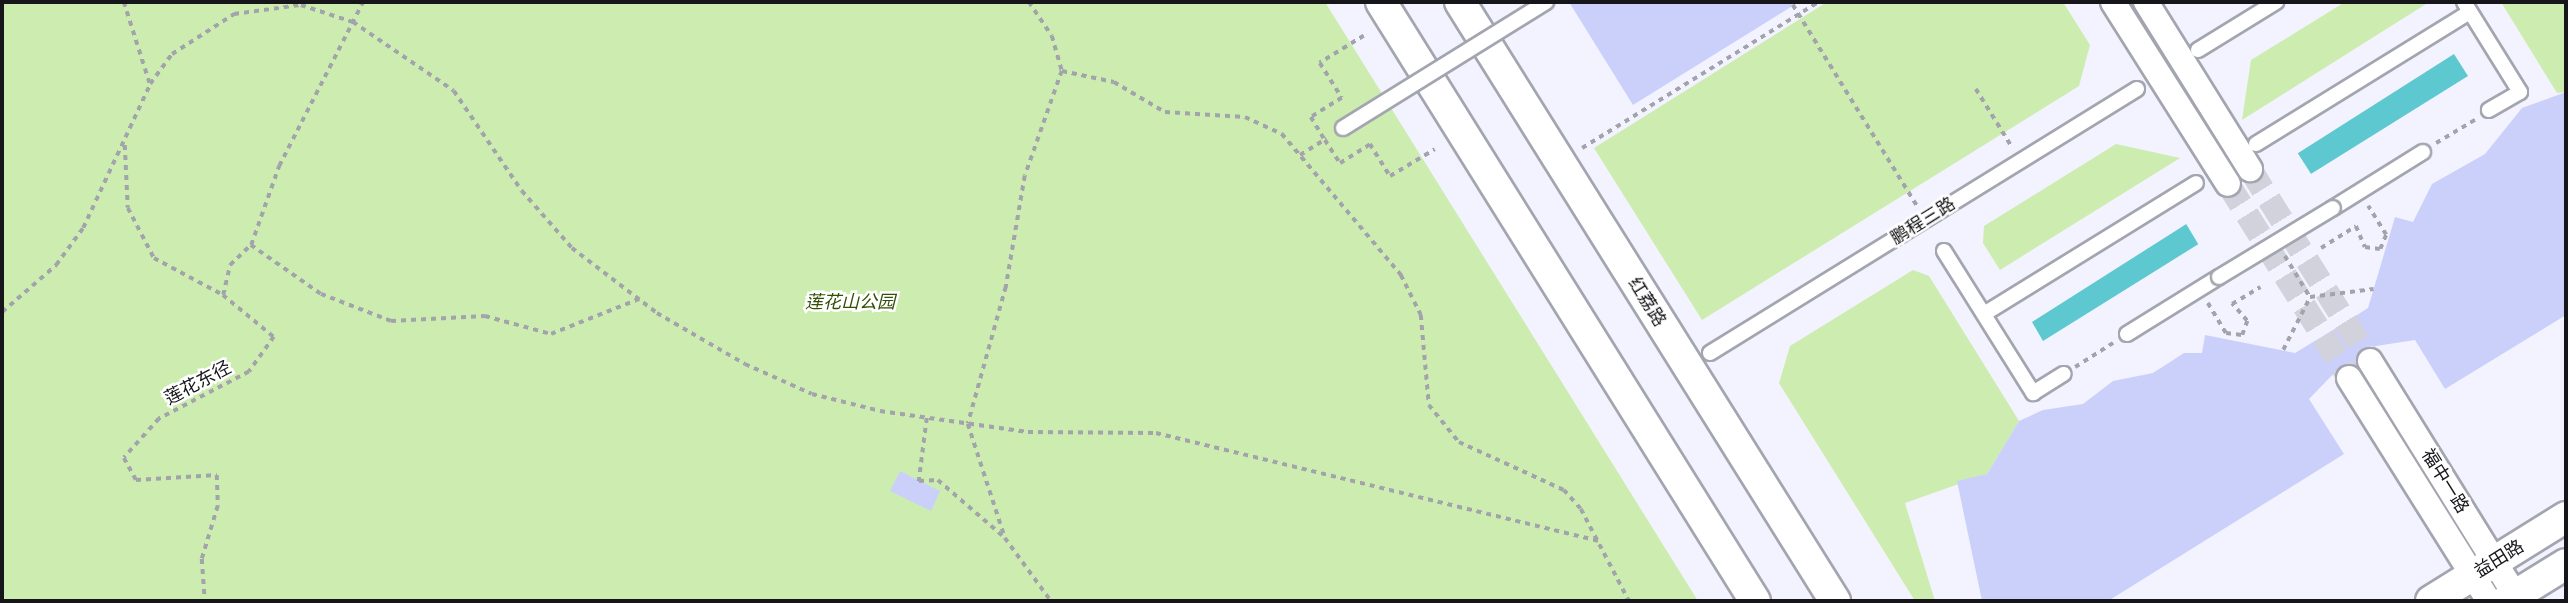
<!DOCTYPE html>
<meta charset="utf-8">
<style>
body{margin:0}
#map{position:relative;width:2568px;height:603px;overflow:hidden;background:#f2f3fe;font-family:"Crimson Pro","Noto Sans SC",serif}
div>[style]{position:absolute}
.green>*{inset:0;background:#cdecb0}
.water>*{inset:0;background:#5dc8d0}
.pier>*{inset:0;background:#f2f3fe}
.building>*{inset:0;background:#cbd0fa}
.tertiary-tunnel>*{height:24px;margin-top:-12px;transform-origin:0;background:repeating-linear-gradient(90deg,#d1d2dc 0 24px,transparent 0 36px)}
.path>*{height:3.5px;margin-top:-1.75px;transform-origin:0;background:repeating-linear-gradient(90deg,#a3a3ac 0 5px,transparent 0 10px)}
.roads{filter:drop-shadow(2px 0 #a3a5af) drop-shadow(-2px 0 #a3a5af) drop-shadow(0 2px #a3a5af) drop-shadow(0 -2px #a3a5af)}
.pedestrian>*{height:14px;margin:-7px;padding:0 7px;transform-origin:7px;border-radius:7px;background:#fff}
.tertiary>*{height:24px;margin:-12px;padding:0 12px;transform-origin:12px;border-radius:12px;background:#fff}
.primary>*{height:30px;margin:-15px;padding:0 15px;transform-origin:15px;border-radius:15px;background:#fff}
.path-bridge>*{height:3.5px;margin-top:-1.75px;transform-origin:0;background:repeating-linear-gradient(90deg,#a3a3ac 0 5px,transparent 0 10px)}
.bridges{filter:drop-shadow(2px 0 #a3a5af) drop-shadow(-2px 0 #a3a5af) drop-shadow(0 2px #a3a5af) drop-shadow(0 -2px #a3a5af)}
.pedestrian-bridge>*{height:14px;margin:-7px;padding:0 7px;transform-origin:7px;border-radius:7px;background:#fff}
span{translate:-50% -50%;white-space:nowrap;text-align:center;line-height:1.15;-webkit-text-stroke:5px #fff;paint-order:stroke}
.street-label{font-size:18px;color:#16161a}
.park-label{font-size:18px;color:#325006;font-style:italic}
.frame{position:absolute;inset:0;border:4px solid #16161a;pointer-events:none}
</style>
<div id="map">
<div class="green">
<div style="clip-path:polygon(2px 2px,1325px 2px,1698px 601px,2px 601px)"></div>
<div style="clip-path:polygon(1827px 2px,2063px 2px,2090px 45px,2079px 86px,1702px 320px,1594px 148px)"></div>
<div style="clip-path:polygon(2345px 2px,2426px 4px,2242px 120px,2251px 60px)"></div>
<div style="clip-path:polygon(2501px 2px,2566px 2px,2566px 92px,2557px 93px)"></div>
<div style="clip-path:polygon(2116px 144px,2180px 158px,2000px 270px,1983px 243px,1984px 226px)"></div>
<div style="clip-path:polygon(1913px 270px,1929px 276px,2019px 421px,1987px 474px,1905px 503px,1935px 601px,1915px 601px,1779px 383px,1790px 346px)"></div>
</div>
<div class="water">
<div style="clip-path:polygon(2454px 54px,2468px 76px,2043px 341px,2032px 322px)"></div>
</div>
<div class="pier">
<div style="clip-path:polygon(2297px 152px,2313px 177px,2200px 247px,2185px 222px)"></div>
</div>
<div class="building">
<div style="clip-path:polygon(1569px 2px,1799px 2px,1633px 105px)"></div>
<div style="clip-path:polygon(2566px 92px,2566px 315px,2445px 389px,2415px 340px,2363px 348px,2356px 365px,2341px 366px,2309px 399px,2344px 454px,2108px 601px,1982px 601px,1957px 481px,1987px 474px,2019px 421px,2043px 410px,2083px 404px,2113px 381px,2153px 373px,2184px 353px,2202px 353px,2205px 335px,2295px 353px,2346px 322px,2368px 308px,2395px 217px,2413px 222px,2432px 184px,2485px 154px,2522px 108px)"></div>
<div style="clip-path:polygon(900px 471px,940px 491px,931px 511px,890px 491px)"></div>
</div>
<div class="tertiary-tunnel">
<div style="left:2250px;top:169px;width:226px;rotate:58deg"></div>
<div style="left:2228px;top:184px;width:229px;rotate:58deg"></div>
</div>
<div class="path">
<div style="left:124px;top:2px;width:86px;rotate:72.4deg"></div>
<div style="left:1029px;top:2px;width:41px;rotate:55.9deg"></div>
<div style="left:1052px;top:36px;width:36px;rotate:74deg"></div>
<div style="left:1062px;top:71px;width:111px;rotate:109.4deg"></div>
<div style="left:1025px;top:176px;width:113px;rotate:99.7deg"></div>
<div style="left:1006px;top:287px;width:142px;rotate:105.5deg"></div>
<div style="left:968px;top:424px;width:120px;rotate:72deg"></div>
<div style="left:1005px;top:538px;width:78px;rotate:53.9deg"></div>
<div style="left:1793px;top:5px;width:238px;rotate:58.3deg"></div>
<div style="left:1364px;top:36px;width:52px;rotate:148.5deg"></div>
<div style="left:1320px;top:63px;width:41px;rotate:57.8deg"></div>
<div style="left:1342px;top:98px;width:36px;rotate:148deg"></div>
<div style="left:1311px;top:117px;width:27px;rotate:59deg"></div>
<div style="left:1325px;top:140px;width:27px;rotate:57deg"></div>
<div style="left:1340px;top:163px;width:36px;rotate:-32deg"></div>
<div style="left:1370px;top:144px;width:38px;rotate:58deg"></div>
<div style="left:1390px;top:176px;width:52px;rotate:-31deg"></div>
<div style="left:1062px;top:71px;width:53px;rotate:11.9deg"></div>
<div style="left:1114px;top:82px;width:59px;rotate:30.5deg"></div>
<div style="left:1165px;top:112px;width:80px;rotate:3.6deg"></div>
<div style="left:1245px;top:117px;width:41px;rotate:24.7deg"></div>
<div style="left:1282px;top:134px;width:185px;rotate:49.8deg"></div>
<div style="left:1401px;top:275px;width:45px;rotate:63.4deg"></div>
<div style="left:1421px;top:315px;width:90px;rotate:84.9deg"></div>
<div style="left:1429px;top:405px;width:48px;rotate:51deg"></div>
<div style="left:1459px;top:442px;width:115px;rotate:24.6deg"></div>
<div style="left:1564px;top:490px;width:25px;rotate:48deg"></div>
<div style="left:1581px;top:509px;width:104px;rotate:62.4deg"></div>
<div style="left:1976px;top:89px;width:68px;rotate:58.2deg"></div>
<div style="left:2436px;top:143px;width:49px;rotate:-30.8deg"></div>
<div style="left:125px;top:145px;width:63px;rotate:87.3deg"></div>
<div style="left:128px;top:208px;width:56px;rotate:62.5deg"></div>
<div style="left:154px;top:258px;width:78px;rotate:28.2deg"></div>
<div style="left:223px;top:295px;width:66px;rotate:39.5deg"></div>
<div style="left:274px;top:337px;width:43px;rotate:125.5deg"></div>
<div style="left:249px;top:372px;width:102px;rotate:152.4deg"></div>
<div style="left:159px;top:419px;width:52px;rotate:131.9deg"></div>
<div style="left:124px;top:458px;width:25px;rotate:61deg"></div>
<div style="left:136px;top:480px;width:81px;rotate:-3.5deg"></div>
<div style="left:217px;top:475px;width:31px;rotate:88deg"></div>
<div style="left:218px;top:506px;width:55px;rotate:106.8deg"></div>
<div style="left:202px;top:559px;width:42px;rotate:85.9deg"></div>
<div style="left:1582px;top:148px;width:278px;rotate:-31.7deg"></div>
<div style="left:1300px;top:155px;width:31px;rotate:-32deg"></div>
<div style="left:251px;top:245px;width:85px;rotate:35deg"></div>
<div style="left:321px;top:294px;width:75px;rotate:21.1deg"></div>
<div style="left:391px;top:321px;width:94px;rotate:-3deg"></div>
<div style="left:485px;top:316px;width:68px;rotate:15.3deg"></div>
<div style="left:551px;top:334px;width:95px;rotate:-21.7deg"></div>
<div style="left:2321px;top:248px;width:41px;rotate:-32.2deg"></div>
<div style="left:2356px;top:226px;width:23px;rotate:67deg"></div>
<div style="left:2365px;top:247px;width:15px;rotate:8deg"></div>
<div style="left:2380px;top:249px;width:15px;rotate:-67deg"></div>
<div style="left:2386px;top:235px;width:34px;rotate:-122deg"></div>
<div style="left:2285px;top:256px;width:48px;rotate:58.6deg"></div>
<div style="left:223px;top:295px;width:31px;rotate:-77deg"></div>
<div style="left:230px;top:265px;width:29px;rotate:-44deg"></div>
<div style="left:251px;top:245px;width:84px;rotate:-70.5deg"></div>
<div style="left:279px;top:166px;width:184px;rotate:-62.9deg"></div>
<div style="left:2208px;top:303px;width:35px;rotate:59deg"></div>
<div style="left:2226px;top:333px;width:16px;rotate:7deg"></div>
<div style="left:2242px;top:335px;width:15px;rotate:-70deg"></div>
<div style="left:2247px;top:321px;width:23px;rotate:-131deg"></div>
<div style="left:2232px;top:304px;width:33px;rotate:-31deg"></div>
<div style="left:2px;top:312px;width:72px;rotate:-41deg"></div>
<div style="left:56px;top:265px;width:46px;rotate:-53.9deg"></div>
<div style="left:83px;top:228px;width:159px;rotate:-65deg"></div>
<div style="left:150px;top:84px;width:37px;rotate:-54deg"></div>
<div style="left:172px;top:54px;width:74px;rotate:-32.8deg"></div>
<div style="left:234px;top:14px;width:68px;rotate:-7.7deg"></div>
<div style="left:301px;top:5px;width:55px;rotate:18.1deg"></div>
<div style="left:353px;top:22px;width:122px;rotate:34.3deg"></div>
<div style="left:454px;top:91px;width:121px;rotate:55.8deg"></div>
<div style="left:522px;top:191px;width:76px;rotate:48.7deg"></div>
<div style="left:572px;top:248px;width:107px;rotate:37.4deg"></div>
<div style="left:657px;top:313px;width:102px;rotate:30.1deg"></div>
<div style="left:745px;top:364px;width:73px;rotate:24.1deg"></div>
<div style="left:812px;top:394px;width:70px;rotate:14deg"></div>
<div style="left:880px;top:411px;width:149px;rotate:8.1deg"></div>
<div style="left:1028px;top:432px;width:128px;rotate:0.4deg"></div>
<div style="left:1156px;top:433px;width:455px;rotate:13.7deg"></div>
<div style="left:2075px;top:367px;width:45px;rotate:-32.3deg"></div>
<div style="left:927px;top:418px;width:64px;rotate:97.2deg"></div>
<div style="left:919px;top:481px;width:19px;rotate:-3deg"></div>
<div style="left:938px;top:480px;width:87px;rotate:40.8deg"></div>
</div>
<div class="roads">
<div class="pedestrian">
<div style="left:2464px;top:2px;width:106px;rotate:58.1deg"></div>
<div style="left:2520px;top:92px;width:36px;rotate:150deg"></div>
<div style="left:2198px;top:50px;width:92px;rotate:-31.6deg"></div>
<div style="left:2256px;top:144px;width:251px;rotate:-31.7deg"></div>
<div style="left:2333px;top:208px;width:106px;rotate:-31.9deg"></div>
<div style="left:1944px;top:251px;width:168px;rotate:57.9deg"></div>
<div style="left:2033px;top:393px;width:36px;rotate:-32deg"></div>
<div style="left:1984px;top:314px;width:249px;rotate:-31.7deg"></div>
<div style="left:2127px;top:334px;width:108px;rotate:-31.8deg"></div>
<div style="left:1710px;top:353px;width:502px;rotate:-31.73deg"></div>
</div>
<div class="tertiary">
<div style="left:2113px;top:2px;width:215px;rotate:57.7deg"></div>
<div style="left:2146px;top:2px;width:197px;rotate:58.1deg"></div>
<div style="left:2370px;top:361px;width:282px;rotate:58.2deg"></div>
<div style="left:2349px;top:378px;width:263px;rotate:57.9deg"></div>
</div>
<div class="primary">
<div style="left:1381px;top:2px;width:706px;rotate:58.02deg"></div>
<div style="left:1460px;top:2px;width:707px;rotate:57.95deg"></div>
<div style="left:2431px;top:601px;width:159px;rotate:-31.9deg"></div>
<div style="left:2506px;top:601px;width:70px;rotate:-31.7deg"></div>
</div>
</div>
<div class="path-bridge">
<div style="left:2283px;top:350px;width:59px;rotate:-63deg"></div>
<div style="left:2310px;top:297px;width:64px;rotate:-7.1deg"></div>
</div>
<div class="bridges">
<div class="pedestrian-bridge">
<div style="left:1343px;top:128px;width:239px;rotate:-31.8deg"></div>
<div style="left:2219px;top:277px;width:133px;rotate:-31.2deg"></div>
</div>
</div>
<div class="street-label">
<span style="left:1923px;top:221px;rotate:-32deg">鹏程三路</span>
<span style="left:1647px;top:302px;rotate:58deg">红荔路</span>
<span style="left:198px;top:383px;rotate:-28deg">莲花东径</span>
<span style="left:2445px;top:481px;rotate:58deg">福中一路</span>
<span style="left:2499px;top:559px;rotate:-32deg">益田路</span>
</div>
<div class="park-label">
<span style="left:850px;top:302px">莲花山公园</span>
</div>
<div class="frame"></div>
</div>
